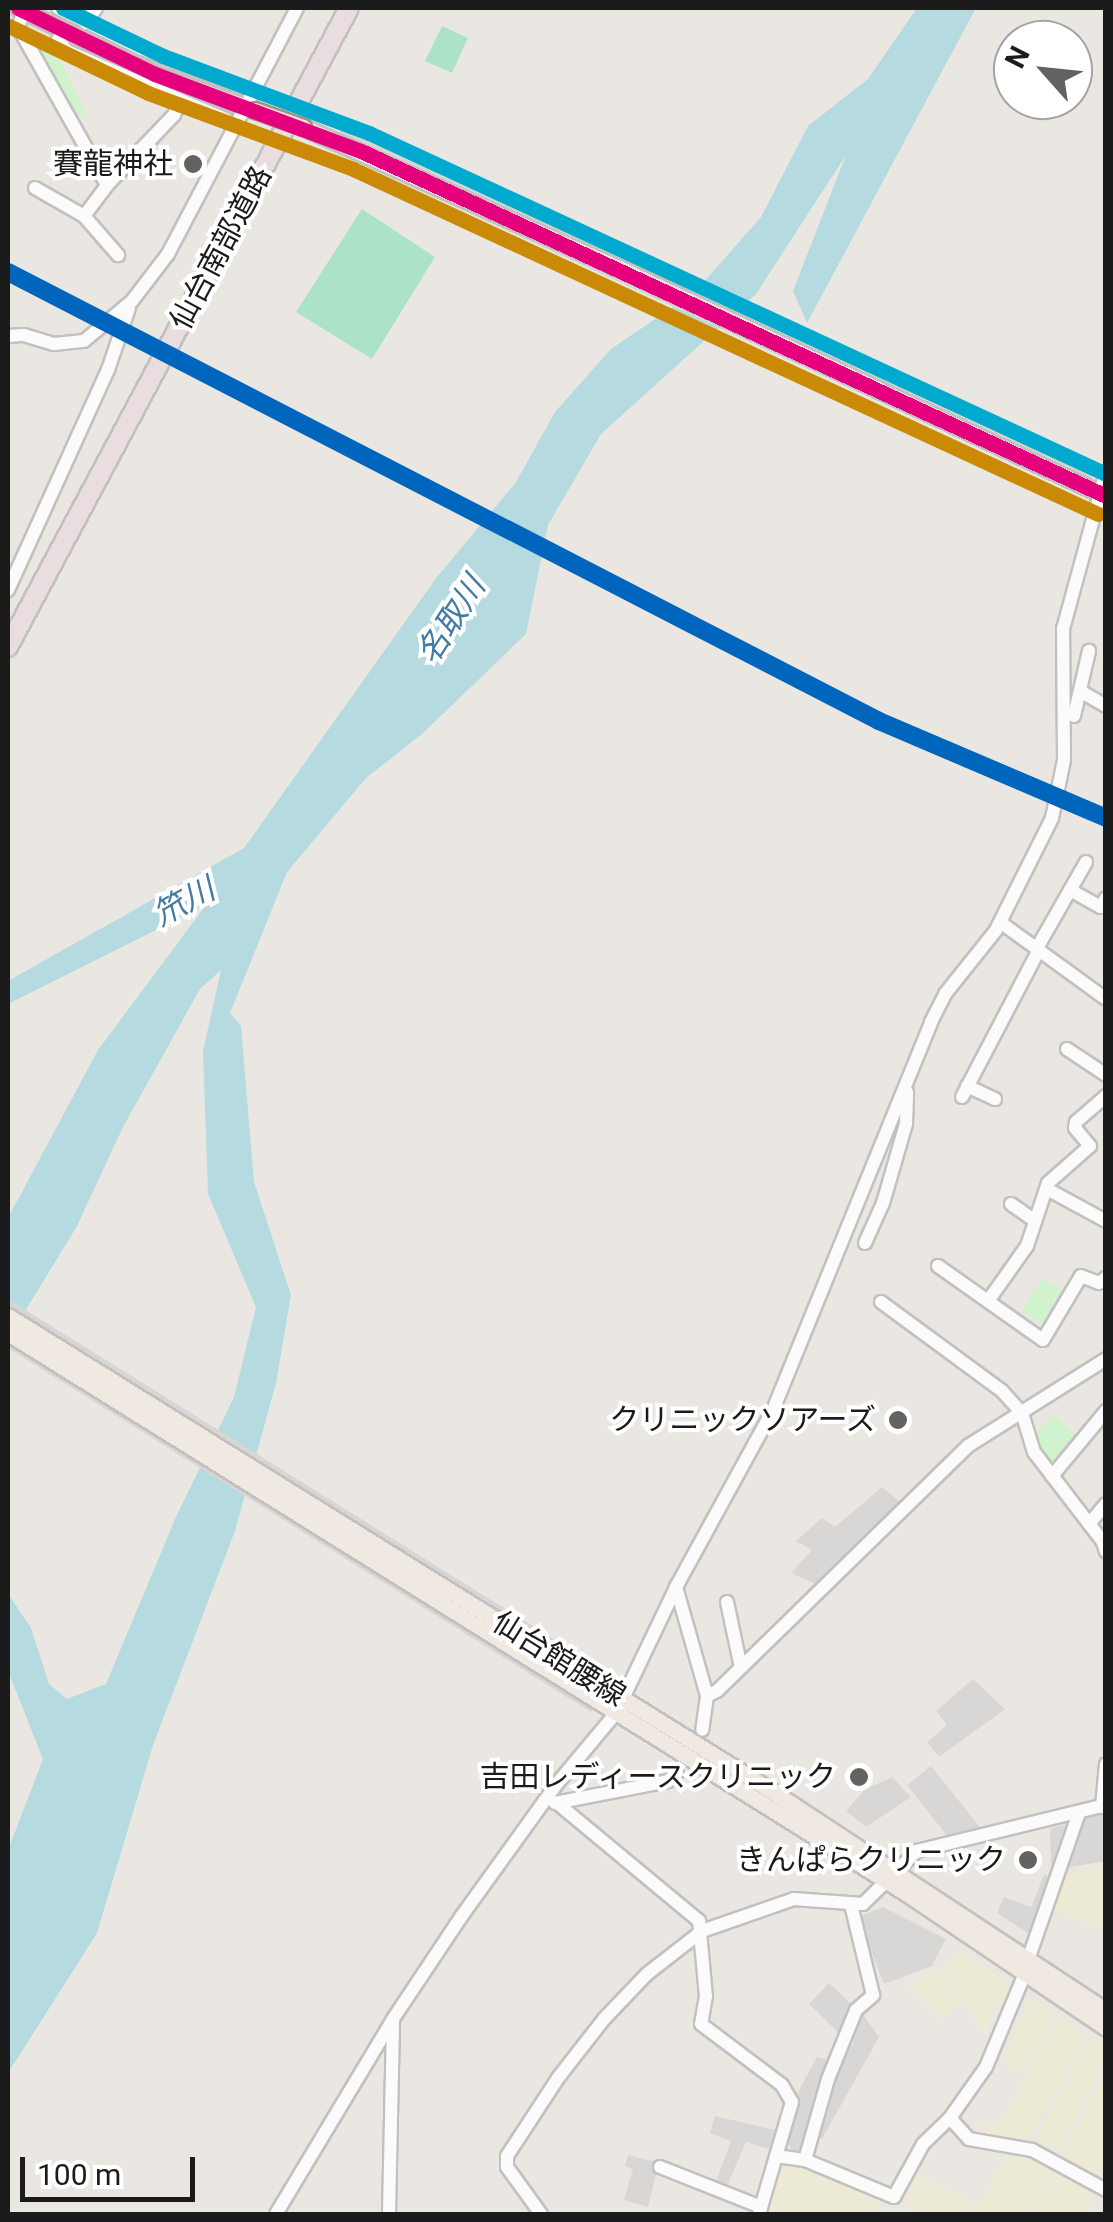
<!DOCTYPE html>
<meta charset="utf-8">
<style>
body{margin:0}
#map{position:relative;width:1113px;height:2222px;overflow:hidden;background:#eae7e3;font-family:Roboto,"Noto Sans JP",sans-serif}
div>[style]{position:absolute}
.farmland>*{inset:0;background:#ecead5}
.park>*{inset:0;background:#d0f2cc}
.pitch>*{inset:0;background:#ace3c8}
.parking>*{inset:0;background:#d8d7d5}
.water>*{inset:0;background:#b5dadf}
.pier>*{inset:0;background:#d7d6d4}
.roads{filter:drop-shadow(2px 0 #c2c1bf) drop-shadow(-2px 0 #c2c1bf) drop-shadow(0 2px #c2c1bf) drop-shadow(0 -2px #c2c1bf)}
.minor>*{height:12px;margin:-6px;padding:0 6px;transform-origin:6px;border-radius:6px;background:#fcfbfb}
.major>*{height:15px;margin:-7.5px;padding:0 7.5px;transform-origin:7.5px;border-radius:7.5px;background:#f0e9e2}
.highway>*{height:18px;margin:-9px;padding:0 9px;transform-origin:9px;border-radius:9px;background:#e9dde0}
.bridges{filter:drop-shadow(2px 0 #a09380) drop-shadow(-2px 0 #a09380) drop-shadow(0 2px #a09380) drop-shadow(0 -2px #a09380)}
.major-bridge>*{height:15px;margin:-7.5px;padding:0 7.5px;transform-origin:7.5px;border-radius:7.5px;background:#f0e9e2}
.bus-1>*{height:15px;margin:-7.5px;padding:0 7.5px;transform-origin:7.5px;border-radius:7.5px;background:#e5007d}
.bus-2>*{height:15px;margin:-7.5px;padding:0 7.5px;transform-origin:7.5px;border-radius:7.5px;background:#cb8a05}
.bus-3>*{height:15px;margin:-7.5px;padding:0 7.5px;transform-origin:7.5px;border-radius:7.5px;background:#00a9ce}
.rail-1>*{height:18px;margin:-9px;padding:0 9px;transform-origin:9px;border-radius:9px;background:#0065bd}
.dots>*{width:28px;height:28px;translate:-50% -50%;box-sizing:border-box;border:5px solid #fff;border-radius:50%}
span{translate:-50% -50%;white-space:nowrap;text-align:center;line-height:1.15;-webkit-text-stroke:8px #fff;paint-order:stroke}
.poi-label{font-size:30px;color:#1b1b1b}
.right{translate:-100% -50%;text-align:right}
.street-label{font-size:30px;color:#1b1b1b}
.water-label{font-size:32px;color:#437ba5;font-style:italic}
.frame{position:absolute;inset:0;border:10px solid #1b1b1b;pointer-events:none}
.north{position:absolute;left:993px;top:20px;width:100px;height:100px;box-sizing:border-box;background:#fff;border:2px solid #a4a4a4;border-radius:50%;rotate:297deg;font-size:28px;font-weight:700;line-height:40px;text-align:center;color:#1b1b1b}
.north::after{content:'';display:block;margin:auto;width:35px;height:45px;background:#636261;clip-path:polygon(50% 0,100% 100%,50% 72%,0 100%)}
.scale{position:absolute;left:20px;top:2157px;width:175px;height:45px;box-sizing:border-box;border:5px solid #1b1b1b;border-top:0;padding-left:12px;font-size:30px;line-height:35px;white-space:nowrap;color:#1b1b1b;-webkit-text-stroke:8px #fff;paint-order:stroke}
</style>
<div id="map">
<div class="farmland">
<div style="clip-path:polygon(1105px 1867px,1105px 1930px,1054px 1911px,1067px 1873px)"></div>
<div style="clip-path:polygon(955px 1949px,1014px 1986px,1007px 2004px,997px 2001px,983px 2036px,946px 1968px)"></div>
<div style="clip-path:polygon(944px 1969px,963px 2003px,941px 2021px,904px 1984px)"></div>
<div style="clip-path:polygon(1030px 1996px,1056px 2013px,1023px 2073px,1002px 2062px)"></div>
<div style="clip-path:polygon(1058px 2014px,1089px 2037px,1028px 2139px,979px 2135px,982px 2122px,999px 2126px)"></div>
<div style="clip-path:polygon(1091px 2037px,1105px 2048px,1105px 2060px,1060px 2150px,1036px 2139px)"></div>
<div style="clip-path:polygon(1105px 2071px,1106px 2173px,1101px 2179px,1061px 2157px)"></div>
<div style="clip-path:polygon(1023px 2151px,1055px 2167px,1029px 2214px,973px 2214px,1007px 2152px)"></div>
<div style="clip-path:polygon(779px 2162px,810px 2169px,883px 2199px,876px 2214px,769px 2214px)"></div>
<div style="clip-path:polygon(1057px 2168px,1096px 2189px,1087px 2214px,1031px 2214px)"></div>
<div style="clip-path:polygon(917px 2171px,976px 2204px,970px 2214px,917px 2214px,903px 2197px)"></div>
</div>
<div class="park">
<div style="clip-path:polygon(24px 26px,50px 40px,86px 113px,74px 120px)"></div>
<div style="clip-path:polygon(1043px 1278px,1063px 1290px,1048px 1322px,1041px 1324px,1021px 1311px)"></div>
<div style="clip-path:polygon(1055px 1415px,1076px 1435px,1050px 1463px,1033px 1436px)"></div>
</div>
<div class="pitch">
<div style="clip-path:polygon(442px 26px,468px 38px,452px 73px,425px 61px)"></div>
<div style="clip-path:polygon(362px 209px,435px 257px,372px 359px,296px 312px)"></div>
</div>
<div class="parking">
<div style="clip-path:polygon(882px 1487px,902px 1504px,817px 1585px,791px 1573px,812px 1550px,796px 1541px,822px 1518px,835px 1527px)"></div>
<div style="clip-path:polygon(973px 1679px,1005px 1709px,939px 1757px,927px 1742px,947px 1725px,936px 1711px)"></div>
<div style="clip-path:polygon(931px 1766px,983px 1831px,948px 1837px,907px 1785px)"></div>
<div style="clip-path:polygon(892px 1777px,911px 1797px,866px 1827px,846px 1811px,864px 1790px)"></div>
<div style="clip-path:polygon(1104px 1813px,1105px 1861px,1065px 1868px,1051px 1865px,1050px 1829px)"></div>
<div style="clip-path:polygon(1044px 1875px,1056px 1879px,1032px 1936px,997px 1913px,1004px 1897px,1031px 1907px)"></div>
<div style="clip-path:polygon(883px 1907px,946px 1939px,932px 1966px,884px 1984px,858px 1917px)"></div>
<div style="clip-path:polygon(829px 1983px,850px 2003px,840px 2034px,809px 2004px)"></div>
<div style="clip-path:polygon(862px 2013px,879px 2037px,822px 2139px,818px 2137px,833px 2082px,853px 2043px)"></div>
<div style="clip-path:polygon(817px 2057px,830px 2061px,805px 2146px,794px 2153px,788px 2144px,800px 2103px,798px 2092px)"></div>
<div style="clip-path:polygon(715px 2116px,775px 2130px,769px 2149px,746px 2142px,727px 2186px,716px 2182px,731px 2141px,710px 2133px)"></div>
<div style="clip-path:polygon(628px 2155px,659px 2163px,648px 2207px,624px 2200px,633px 2169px,625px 2166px)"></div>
</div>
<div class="water">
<div style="clip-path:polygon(917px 8px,976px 8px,807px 323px,793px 291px,846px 155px,756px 294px,601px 434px,548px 525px,526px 634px,422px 734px,366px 778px,287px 872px,230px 1013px,241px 1026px,254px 1182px,291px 1295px,276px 1383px,235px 1531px,153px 1745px,97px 1933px,8px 2073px,8px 1850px,43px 1759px,8px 1671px,8px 1594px,31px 1628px,49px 1684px,67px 1699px,106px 1684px,176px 1517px,234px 1397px,256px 1307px,208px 1194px,203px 1051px,221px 970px,200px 989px,123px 1127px,77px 1226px,8px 1339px,8px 1218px,98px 1050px,206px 905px,8px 1004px,8px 981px,244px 848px,437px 577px,516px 482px,555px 412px,611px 349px,695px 292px,761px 217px,808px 126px,868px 79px)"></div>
</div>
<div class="pier">
<div style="clip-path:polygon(341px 129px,1094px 474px,1084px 496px,332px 150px)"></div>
<div style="clip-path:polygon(8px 1299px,613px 1676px,591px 1712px,8px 1348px)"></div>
</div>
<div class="roads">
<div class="minor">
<div style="left:25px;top:8px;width:20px;rotate:110deg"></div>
<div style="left:18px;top:27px;width:181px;rotate:60.6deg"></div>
<div style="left:107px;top:185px;width:97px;rotate:-46.3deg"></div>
<div style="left:174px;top:115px;width:14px;rotate:-65deg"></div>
<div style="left:58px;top:8px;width:93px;rotate:26deg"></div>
<div style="left:142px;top:49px;width:106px;rotate:21deg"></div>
<div style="left:86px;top:23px;width:18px;rotate:-56deg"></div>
<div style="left:63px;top:30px;width:11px;rotate:117deg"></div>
<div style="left:58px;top:40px;width:14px;rotate:51deg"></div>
<div style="left:67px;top:51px;width:173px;rotate:23.2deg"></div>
<div style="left:35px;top:188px;width:56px;rotate:29.7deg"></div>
<div style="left:84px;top:216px;width:39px;rotate:-53deg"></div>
<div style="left:84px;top:216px;width:52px;rotate:48.9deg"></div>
<div style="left:8px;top:336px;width:16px;rotate:-4deg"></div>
<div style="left:24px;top:335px;width:31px;rotate:17deg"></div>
<div style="left:54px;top:344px;width:30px;rotate:-6deg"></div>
<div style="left:84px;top:341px;width:62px;rotate:-39.8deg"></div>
<div style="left:132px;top:301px;width:59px;rotate:-52.5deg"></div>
<div style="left:168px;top:254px;width:278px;rotate:-62.3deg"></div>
<div style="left:8px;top:590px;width:242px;rotate:-65.6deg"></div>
<div style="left:108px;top:370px;width:65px;rotate:-71.3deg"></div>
<div style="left:1080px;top:691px;width:30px;rotate:30deg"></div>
<div style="left:1074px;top:716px;width:67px;rotate:-77deg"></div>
<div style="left:1070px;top:890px;width:35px;rotate:29deg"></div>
<div style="left:1101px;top:907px;width:10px;rotate:-61deg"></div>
<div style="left:1000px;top:922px;width:131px;rotate:36deg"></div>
<div style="left:1037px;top:948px;width:99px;rotate:-60.3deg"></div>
<div style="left:1067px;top:1049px;width:47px;rotate:33.7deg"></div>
<div style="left:967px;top:1086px;width:31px;rotate:25deg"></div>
<div style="left:962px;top:1097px;width:166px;rotate:-62.4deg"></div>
<div style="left:1047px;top:1189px;width:67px;rotate:28.5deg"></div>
<div style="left:1011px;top:1204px;width:29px;rotate:35deg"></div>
<div style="left:865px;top:1243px;width:44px;rotate:-65.8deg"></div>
<div style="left:883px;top:1203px;width:82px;rotate:-73.8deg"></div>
<div style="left:906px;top:1124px;width:32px;rotate:-88deg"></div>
<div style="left:938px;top:1266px;width:128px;rotate:35.2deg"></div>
<div style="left:1043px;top:1340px;width:74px;rotate:-59.3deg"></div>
<div style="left:1081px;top:1276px;width:19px;rotate:21deg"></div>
<div style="left:1099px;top:1283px;width:9px;rotate:-36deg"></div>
<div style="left:988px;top:1301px;width:67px;rotate:-54.7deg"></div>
<div style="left:1027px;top:1246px;width:66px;rotate:-71.6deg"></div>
<div style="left:1048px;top:1183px;width:56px;rotate:-41.4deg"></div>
<div style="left:1090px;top:1146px;width:23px;rotate:-130deg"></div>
<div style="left:1075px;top:1128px;width:6px;rotate:-81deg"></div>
<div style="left:1076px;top:1122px;width:40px;rotate:-41deg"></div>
<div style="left:881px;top:1302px;width:150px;rotate:36.3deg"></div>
<div style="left:1002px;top:1391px;width:30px;rotate:48deg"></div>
<div style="left:1022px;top:1413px;width:41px;rotate:72.9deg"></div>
<div style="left:1034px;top:1452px;width:113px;rotate:52.5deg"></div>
<div style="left:1103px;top:1542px;width:10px;rotate:73deg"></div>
<div style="left:1052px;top:1476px;width:85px;rotate:-50.3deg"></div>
<div style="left:1089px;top:1524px;width:26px;rotate:-50deg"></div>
<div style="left:676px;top:1587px;width:113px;rotate:74.1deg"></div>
<div style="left:707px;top:1696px;width:34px;rotate:98deg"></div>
<div style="left:727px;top:1602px;width:67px;rotate:78deg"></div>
<div style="left:707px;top:1696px;width:11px;rotate:-27deg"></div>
<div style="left:717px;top:1691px;width:351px;rotate:-44.3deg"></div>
<div style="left:968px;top:1446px;width:163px;rotate:-32.2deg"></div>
<div style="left:555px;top:1803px;width:115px;rotate:-11deg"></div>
<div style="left:668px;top:1781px;width:12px;rotate:-42deg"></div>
<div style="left:557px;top:1803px;width:185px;rotate:39.7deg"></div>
<div style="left:699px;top:1921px;width:75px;rotate:84.7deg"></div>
<div style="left:706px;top:1996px;width:28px;rotate:100deg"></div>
<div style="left:701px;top:2024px;width:101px;rotate:37deg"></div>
<div style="left:782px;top:2085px;width:20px;rotate:60deg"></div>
<div style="left:792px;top:2102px;width:117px;rotate:106.4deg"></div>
<div style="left:1102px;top:1807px;width:43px;rotate:-84.7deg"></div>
<div style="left:1029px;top:1957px;width:152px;rotate:-70.9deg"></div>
<div style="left:950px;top:2118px;width:62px;rotate:-54.8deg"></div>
<div style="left:986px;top:2067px;width:104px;rotate:-67.4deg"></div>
<div style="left:776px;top:2156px;width:29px;rotate:8deg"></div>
<div style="left:805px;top:2160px;width:96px;rotate:22.6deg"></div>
<div style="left:894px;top:2197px;width:60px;rotate:-61.3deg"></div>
<div style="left:923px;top:2144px;width:37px;rotate:-44deg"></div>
<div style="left:950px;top:2118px;width:28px;rotate:48deg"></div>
<div style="left:969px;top:2139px;width:64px;rotate:9.9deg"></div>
<div style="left:1032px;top:2150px;width:84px;rotate:28.4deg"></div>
<div style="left:805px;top:2160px;width:84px;rotate:-74.1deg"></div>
<div style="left:828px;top:2079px;width:74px;rotate:-67.9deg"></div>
<div style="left:856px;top:2010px;width:23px;rotate:-41deg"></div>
<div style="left:873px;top:1995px;width:93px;rotate:-103.7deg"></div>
<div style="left:660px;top:2167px;width:109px;rotate:21.6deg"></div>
<div style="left:276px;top:2214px;width:227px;rotate:-59deg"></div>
<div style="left:393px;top:2019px;width:123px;rotate:-56.3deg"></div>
<div style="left:461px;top:1917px;width:161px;rotate:-54.3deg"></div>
<div style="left:555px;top:1786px;width:95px;rotate:-50.1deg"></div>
<div style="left:616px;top:1713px;width:140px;rotate:-64.5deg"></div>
<div style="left:676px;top:1587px;width:202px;rotate:-61.3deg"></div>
<div style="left:773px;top:1410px;width:419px;rotate:-67.8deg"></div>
<div style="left:931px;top:1022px;width:31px;rotate:-63deg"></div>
<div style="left:945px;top:994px;width:82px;rotate:-51.4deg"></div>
<div style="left:996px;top:930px;width:125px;rotate:-63.4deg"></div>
<div style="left:1052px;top:818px;width:59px;rotate:-78.3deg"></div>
<div style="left:1064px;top:760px;width:131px;rotate:-90.4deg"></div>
<div style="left:1063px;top:629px;width:163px;rotate:-74.7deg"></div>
<div style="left:389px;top:2214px;width:192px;rotate:-88.8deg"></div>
<div style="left:541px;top:2214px;width:58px;rotate:-125.9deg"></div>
<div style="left:507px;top:2167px;width:11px;rotate:-90deg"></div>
<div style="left:507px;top:2156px;width:93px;rotate:-56.8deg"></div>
<div style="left:558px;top:2078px;width:75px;rotate:-52.1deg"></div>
<div style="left:604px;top:2019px;width:62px;rotate:-46.3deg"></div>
<div style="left:647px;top:1974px;width:70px;rotate:-38deg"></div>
<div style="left:702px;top:1931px;width:97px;rotate:-19.2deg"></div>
<div style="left:794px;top:1899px;width:69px;rotate:4.1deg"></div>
<div style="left:863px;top:1904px;width:76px;rotate:-44.5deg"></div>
<div style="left:917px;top:1851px;width:195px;rotate:-13.7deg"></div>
</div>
<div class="major">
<div style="left:18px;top:8px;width:152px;rotate:25.7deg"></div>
<div style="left:155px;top:74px;width:106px;rotate:19.8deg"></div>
<div style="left:303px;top:127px;width:348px;rotate:24.1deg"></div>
<div style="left:621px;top:269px;width:535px;rotate:25.08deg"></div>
<div style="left:8px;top:1316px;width:894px;rotate:31.88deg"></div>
<div style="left:767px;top:1788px;width:406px;rotate:33.3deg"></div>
<div style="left:8px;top:1333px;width:1058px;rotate:31.95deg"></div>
<div style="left:906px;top:1893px;width:241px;rotate:34deg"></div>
</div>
<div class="highway">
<div style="left:8px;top:647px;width:724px;rotate:-61.91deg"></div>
</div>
</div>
<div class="bridges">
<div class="major-bridge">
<div style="left:255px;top:110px;width:51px;rotate:19.5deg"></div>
</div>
</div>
<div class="bus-1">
<div style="left:18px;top:8px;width:152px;rotate:25.7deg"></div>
<div style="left:155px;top:74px;width:220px;rotate:20.5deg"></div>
<div style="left:361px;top:151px;width:821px;rotate:24.85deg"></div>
</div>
<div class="bus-2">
<div style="left:9px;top:26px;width:154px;rotate:25.7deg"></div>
<div style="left:148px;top:93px;width:219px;rotate:20.3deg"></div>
<div style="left:353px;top:169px;width:821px;rotate:24.85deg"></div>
</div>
<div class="bus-3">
<div style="left:63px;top:8px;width:111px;rotate:25.6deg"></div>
<div style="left:163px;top:56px;width:220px;rotate:20.5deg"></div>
<div style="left:369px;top:133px;width:812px;rotate:24.83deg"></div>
</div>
<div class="rail-1">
<div style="left:8px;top:272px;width:980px;rotate:27.27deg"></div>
<div style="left:879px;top:721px;width:247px;rotate:23.1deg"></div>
</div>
<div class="dots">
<div style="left:193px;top:164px;background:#636261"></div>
<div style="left:898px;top:1420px;background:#636261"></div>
<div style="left:859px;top:1777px;background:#636261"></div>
<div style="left:1028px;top:1860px;background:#636261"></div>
</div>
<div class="poi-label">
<span class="right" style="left:173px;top:164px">賽龍神社</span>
<span class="right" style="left:876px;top:1420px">クリニックソアーズ</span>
<span class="right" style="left:836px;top:1777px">吉田レディースクリニック</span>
<span class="right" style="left:1006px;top:1860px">きんぱらクリニック</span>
</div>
<div class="street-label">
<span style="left:221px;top:248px;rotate:-62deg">仙台南部道路</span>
<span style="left:559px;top:1659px;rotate:32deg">仙台館腰線</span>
</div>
<div class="water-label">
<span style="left:451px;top:620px;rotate:-57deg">名取川</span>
<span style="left:184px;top:902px;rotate:-28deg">笊川</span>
</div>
<div class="frame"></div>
<div class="north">N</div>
<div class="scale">100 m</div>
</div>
